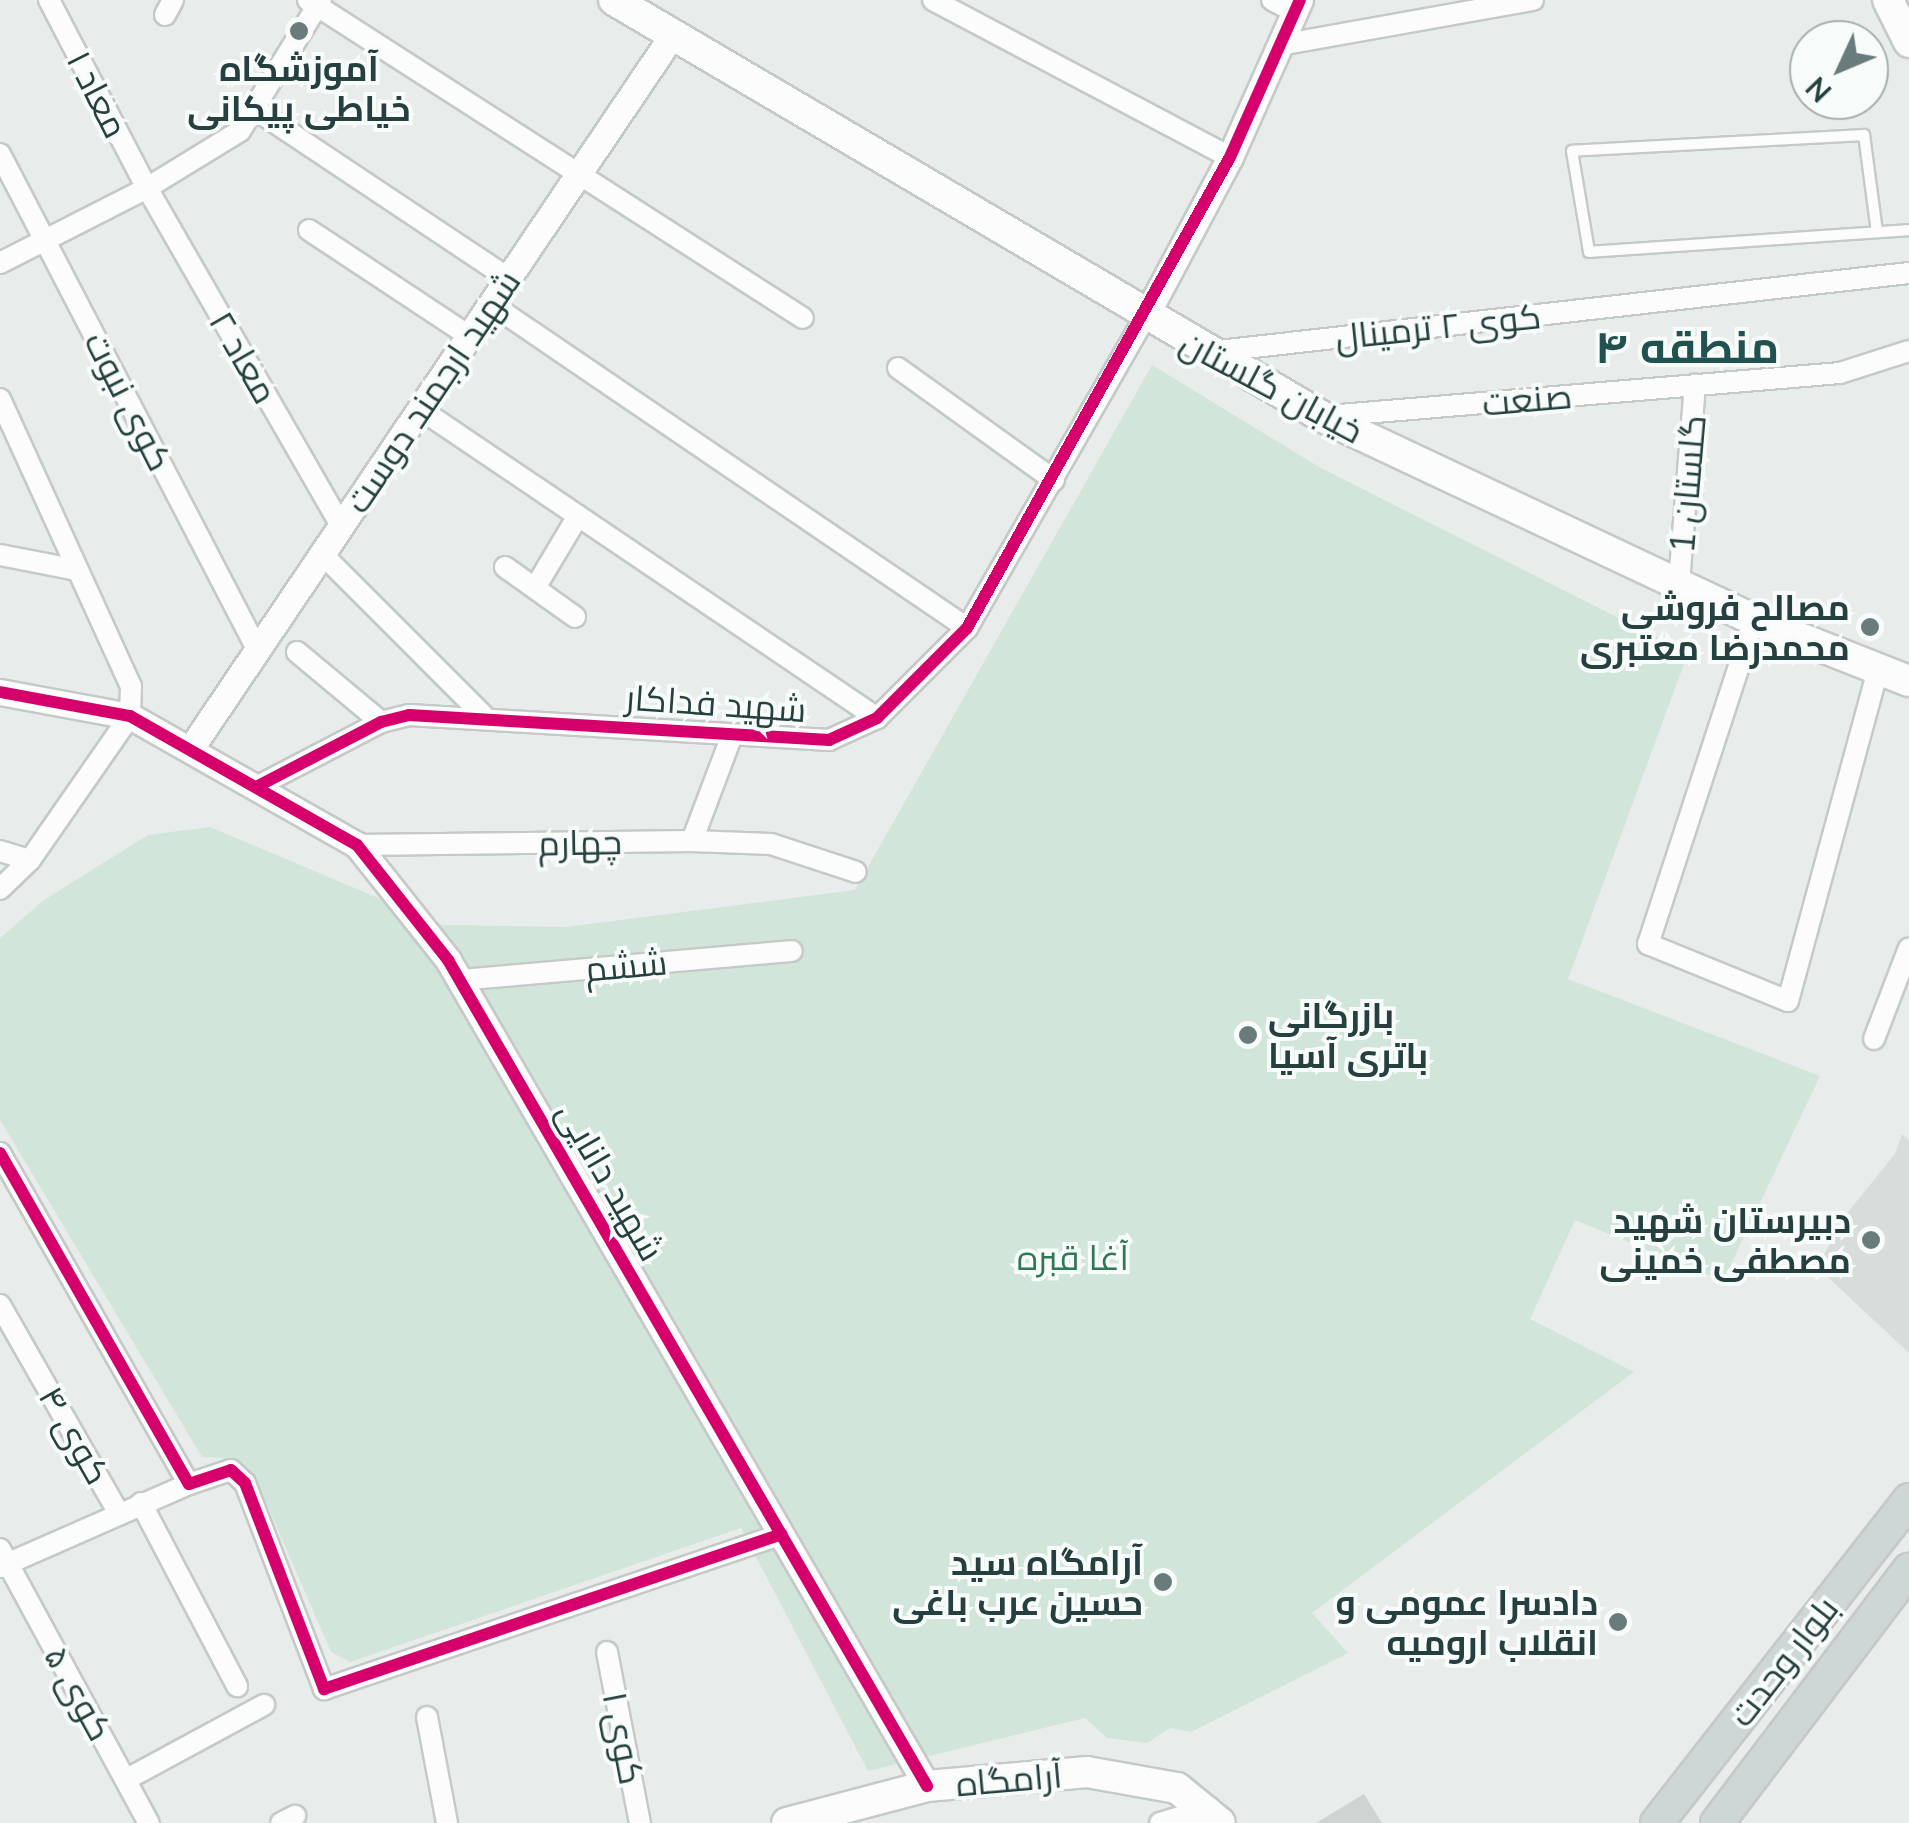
<!DOCTYPE html>
<meta charset="utf-8">
<style>
body{margin:0}
#map{position:relative;width:1909px;height:1823px;overflow:hidden;background:#e8eceb;font-family:Mulish,Cairo,sans-serif}
div>[style]{position:absolute}
.built>*{inset:0;background:#d6dddb}
.green>*{inset:0;background:#d2e5da}
.building>*{inset:0;background:#cfd3d2}
.roads{filter:drop-shadow(2px 0 #c5c9c8) drop-shadow(-2px 0 #c5c9c8) drop-shadow(0 2px #c5c9c8) drop-shadow(0 -2px #c5c9c8)}
.service>*{height:10px;margin:-5px;padding:0 5px;transform-origin:5px;border-radius:5px;background:#fcfcfc}
.minor>*{height:20px;margin:-10px;padding:0 10px;transform-origin:10px;border-radius:10px;background:#fcfcfc}
.tertiary>*{height:25px;margin:-12.5px;padding:0 12.5px;transform-origin:12.5px;border-radius:12.5px;background:#fcfcfc}
.secondary>*{height:30px;margin:-15px;padding:0 15px;transform-origin:15px;border-radius:15px;background:#fcfcfc}
.primary>*{height:32px;margin:-16px;padding:0 16px;transform-origin:16px;border-radius:16px;background:#cfd7d6}
.cycleway>*{height:12px;margin:-6px;padding:0 6px;transform-origin:6px;border-radius:6px;background:#d6006c}
.dots>*{width:28px;height:28px;translate:-50% -50%;box-sizing:border-box;border:5px solid #f7fbf9;border-radius:50%}
span{translate:-50% -50%;white-space:nowrap;text-align:center;line-height:1.15;-webkit-text-stroke:8px #f7fbf9;paint-order:stroke}
.poi-label{font-size:35px;color:#25403e;font-weight:700}
.right{translate:-100% -50%;text-align:right}
.left{translate:0 -50%;text-align:left}
.street-label{font-size:35px;color:#25403e}
.park-label{font-size:35px;color:#307757}
.district-label{font-size:45px;color:#21524f;font-weight:700}
.north{position:absolute;left:1789px;top:20px;width:100px;height:100px;box-sizing:border-box;background:#f7fbf9;border:2px solid #a3b0ae;border-radius:50%;rotate:226deg;font-size:28px;font-weight:700;line-height:40px;text-align:center;color:#25403e}
.north::after{content:'';display:block;margin:auto;width:35px;height:45px;background:#697c7b;clip-path:polygon(50% 0,100% 100%,50% 72%,0 100%)}
</style>
<div id="map">
<div class="built">
<div style="clip-path:polygon(1902px 1134px,1909px 1141px,1909px 1353px,1817px 1267px,1848px 1212px,1895px 1154px)"></div>
</div>
<div class="green">
<div style="clip-path:polygon(1152px 365px,1319px 467px,1688px 653px,1568px 979px,1820px 1076px,1723px 1281px,1575px 1220px,1530px 1319px,1634px 1372px,1312px 1613px,1348px 1653px,1191px 1732px,1170px 1728px,1147px 1743px,1107px 1738px,1085px 1718px,868px 1771px,741px 1528px,350px 1662px,331px 1652px,259px 1486px,237px 1459px,202px 1457px,0 1120px,0 938px,44px 900px,148px 835px,210px 827px,442px 925px,566px 927px,855px 890px)"></div>
</div>
<div class="building">
<div style="clip-path:polygon(1364px 1794px,1382px 1823px,1316px 1823px)"></div>
</div>
<div class="roads">
<div class="service">
<div style="left:1877px;top:232px;width:98px;rotate:-97.6deg"></div>
<div style="left:1864px;top:135px;width:292px;rotate:176.9deg"></div>
<div style="left:1572px;top:151px;width:102px;rotate:80.4deg"></div>
<div style="left:1589px;top:252px;width:321px;rotate:-3.9deg"></div>
</div>
<div class="minor">
<div style="left:49px;top:0;width:212px;rotate:62.5deg"></div>
<div style="left:147px;top:188px;width:389px;rotate:60.1deg"></div>
<div style="left:308px;top:0;width:588px;rotate:32.72deg"></div>
<div style="left:933px;top:0;width:336px;rotate:27.9deg"></div>
<div style="left:1272px;top:0;width:26px;rotate:28deg"></div>
<div style="left:165px;top:15px;width:17px;rotate:-62deg"></div>
<div style="left:1280px;top:45px;width:257px;rotate:-10.1deg"></div>
<div style="left:253px;top:108px;width:306px;rotate:33.7deg"></div>
<div style="left:0;top:154px;width:558px;rotate:62.56deg"></div>
<div style="left:309px;top:230px;width:192px;rotate:33.5deg"></div>
<div style="left:0;top:263px;width:165px;rotate:-27deg"></div>
<div style="left:147px;top:188px;width:109px;rotate:-31.5deg"></div>
<div style="left:240px;top:131px;width:154px;rotate:-58.3deg"></div>
<div style="left:491px;top:304px;width:576px;rotate:34.24deg"></div>
<div style="left:1210px;top:352px;width:703px;rotate:-6.45deg"></div>
<div style="left:898px;top:368px;width:192px;rotate:35.7deg"></div>
<div style="left:0;top:399px;width:315px;rotate:65.5deg"></div>
<div style="left:131px;top:686px;width:30px;rotate:92deg"></div>
<div style="left:130px;top:716px;width:175px;rotate:124.8deg"></div>
<div style="left:30px;top:860px;width:42px;rotate:136deg"></div>
<div style="left:420px;top:409px;width:552px;rotate:34.06deg"></div>
<div style="left:1328px;top:416px;width:514px;rotate:-4.8deg"></div>
<div style="left:1840px;top:373px;width:72px;rotate:-17.7deg"></div>
<div style="left:322px;top:554px;width:228px;rotate:45deg"></div>
<div style="left:0;top:555px;width:78px;rotate:11deg"></div>
<div style="left:505px;top:567px;width:86px;rotate:35.5deg"></div>
<div style="left:1679px;top:583px;width:199px;rotate:-85.4deg"></div>
<div style="left:535px;top:588px;width:84px;rotate:-59.2deg"></div>
<div style="left:1754px;top:620px;width:341px;rotate:108.1deg"></div>
<div style="left:1648px;top:944px;width:151px;rotate:22.2deg"></div>
<div style="left:1788px;top:1001px;width:340px;rotate:-74.8deg"></div>
<div style="left:297px;top:652px;width:109px;rotate:39.8deg"></div>
<div style="left:258px;top:786px;width:139px;rotate:-27.5deg"></div>
<div style="left:381px;top:722px;width:29px;rotate:-14deg"></div>
<div style="left:409px;top:715px;width:421px;rotate:3.4deg"></div>
<div style="left:829px;top:740px;width:53px;rotate:-24.6deg"></div>
<div style="left:877px;top:718px;width:127px;rotate:-45deg"></div>
<div style="left:967px;top:628px;width:358px;rotate:-60.2deg"></div>
<div style="left:692px;top:841px;width:79px;rotate:2.2deg"></div>
<div style="left:771px;top:844px;width:89px;rotate:18.2deg"></div>
<div style="left:357px;top:845px;width:335px;rotate:-0.7deg"></div>
<div style="left:692px;top:841px;width:110px;rotate:-69.3deg"></div>
<div style="left:0;top:851px;width:31px;rotate:17deg"></div>
<div style="left:460px;top:980px;width:333px;rotate:-5deg"></div>
<div style="left:1874px;top:1039px;width:97px;rotate:-69deg"></div>
<div style="left:0;top:1153px;width:381px;rotate:60.3deg"></div>
<div style="left:189px;top:1484px;width:44px;rotate:-18.4deg"></div>
<div style="left:231px;top:1470px;width:19px;rotate:43deg"></div>
<div style="left:245px;top:1483px;width:221px;rotate:69deg"></div>
<div style="left:324px;top:1689px;width:483px;rotate:-18.7deg"></div>
<div style="left:0;top:1305px;width:241px;rotate:60.3deg"></div>
<div style="left:141px;top:1503px;width:207px;rotate:62.3deg"></div>
<div style="left:0;top:1549px;width:312px;rotate:61.5deg"></div>
<div style="left:0;top:1567px;width:206px;rotate:-23.7deg"></div>
<div style="left:607px;top:1652px;width:174px;rotate:79.1deg"></div>
<div style="left:427px;top:1717px;width:108px;rotate:79.3deg"></div>
<div style="left:127px;top:1779px;width:156px;rotate:-28.4deg"></div>
<div style="left:281px;top:1823px;width:16px;rotate:-27deg"></div>
<div style="left:1160px;top:1823px;width:52px;rotate:-16.7deg"></div>
</div>
<div class="tertiary">
<div style="left:1145px;top:317px;width:181px;rotate:-62deg"></div>
<div style="left:1230px;top:157px;width:172px;rotate:-66deg"></div>
<div style="left:0;top:692px;width:132px;rotate:10.5deg"></div>
<div style="left:130px;top:716px;width:261px;rotate:29.6deg"></div>
<div style="left:357px;top:845px;width:147px;rotate:51.6deg"></div>
<div style="left:448px;top:960px;width:955px;rotate:59.89deg"></div>
<div style="left:191px;top:748px;width:861px;rotate:-55.98deg"></div>
</div>
<div class="secondary">
<div style="left:614px;top:0;width:820px;rotate:30.47deg"></div>
<div style="left:1321px;top:416px;width:479px;rotate:25.2deg"></div>
<div style="left:1754px;top:620px;width:167px;rotate:21.5deg"></div>
<div style="left:1888px;top:0;width:47px;rotate:63.4deg"></div>
<div style="left:787px;top:1823px;width:145px;rotate:-14.8deg"></div>
<div style="left:927px;top:1786px;width:161px;rotate:-5deg"></div>
<div style="left:1087px;top:1772px;width:91px;rotate:10.1deg"></div>
<div style="left:1177px;top:1788px;width:55px;rotate:39.1deg"></div>
</div>
<div class="primary">
<div style="left:1657px;top:1823px;width:410px;rotate:-52deg"></div>
<div style="left:1717px;top:1823px;width:318px;rotate:-52.8deg"></div>
</div>
</div>
<div class="cycleway">
<div style="left:0;top:692px;width:132px;rotate:10.5deg"></div>
<div style="left:130px;top:716px;width:261px;rotate:29.6deg"></div>
<div style="left:357px;top:845px;width:147px;rotate:51.6deg"></div>
<div style="left:448px;top:960px;width:955px;rotate:59.89deg"></div>
<div style="left:258px;top:786px;width:139px;rotate:-27.5deg"></div>
<div style="left:381px;top:722px;width:29px;rotate:-14deg"></div>
<div style="left:409px;top:715px;width:421px;rotate:3.4deg"></div>
<div style="left:829px;top:740px;width:53px;rotate:-24.6deg"></div>
<div style="left:877px;top:718px;width:127px;rotate:-45deg"></div>
<div style="left:967px;top:628px;width:539px;rotate:-60.82deg"></div>
<div style="left:1230px;top:157px;width:172px;rotate:-66deg"></div>
<div style="left:0;top:1153px;width:381px;rotate:60.3deg"></div>
<div style="left:189px;top:1484px;width:44px;rotate:-18.4deg"></div>
<div style="left:231px;top:1470px;width:19px;rotate:43deg"></div>
<div style="left:245px;top:1483px;width:221px;rotate:69deg"></div>
<div style="left:324px;top:1689px;width:483px;rotate:-18.7deg"></div>
</div>
<div class="dots">
<div style="left:299px;top:31px;background:#697c7b"></div>
<div style="left:1870px;top:627px;background:#697c7b"></div>
<div style="left:1248px;top:1035px;background:#697c7b"></div>
<div style="left:1871px;top:1240px;background:#697c7b"></div>
<div style="left:1163px;top:1582px;background:#697c7b"></div>
<div style="left:1618px;top:1622px;background:#697c7b"></div>
</div>
<div class="poi-label">
<span style="left:299px;top:88px">آموزشگاه<br>خیاطی پیکانی</span>
<span class="right" style="left:1850px;top:627px">مصالح فروشی<br>محمدرضا معتبری</span>
<span class="left" style="left:1268px;top:1035px">بازرگانی<br>باتری آسیا</span>
<span class="right" style="left:1851px;top:1240px">دبیرستان شهید<br>مصطفی خمینی</span>
<span class="right" style="left:1143px;top:1582px">آرامگاه سید<br>حسین عرب باغی</span>
<span class="right" style="left:1598px;top:1622px">دادسرا عمومی و<br>انقلاب ارومیه</span>
</div>
<div class="street-label">
<span style="left:98px;top:94px;rotate:63deg">معاد ۱</span>
<span style="left:1438px;top:326px;rotate:-6deg">کوی ۲ ترمینال</span>
<span style="left:244px;top:357px;rotate:60deg">معاد ۲</span>
<span style="left:1272px;top:386px;rotate:28deg">خیابان گلستان</span>
<span style="left:432px;top:391px;rotate:-56deg">شهید ارجمند دوست</span>
<span style="left:1527px;top:399px;rotate:-5deg">صنعت</span>
<span style="left:129px;top:401px;rotate:63deg">کوی نبوت</span>
<span style="left:1687px;top:484px;rotate:-85deg">گلستان 1</span>
<span style="left:716px;top:703px;rotate:4deg">شهید فداکار</span>
<span style="left:580px;top:842px;rotate:-1deg">چهارم</span>
<span style="left:626px;top:965px;rotate:-5deg">ششم</span>
<span style="left:611px;top:1181px;rotate:60deg">شهید دانایی</span>
<span style="left:75px;top:1435px;rotate:60deg">کوی ۴</span>
<span style="left:1783px;top:1661px;rotate:-52deg">بلوار وحدت</span>
<span style="left:79px;top:1693px;rotate:61deg">کوی ۵</span>
<span style="left:624px;top:1738px;rotate:79deg">کوی ۱</span>
<span style="left:1009px;top:1779px;rotate:-5deg">آرامگاه</span>
</div>
<div class="park-label">
<span style="left:1073px;top:1257px">آغا قبره</span>
</div>
<div class="district-label">
<span style="left:1687px;top:347px">منطقه ۴</span>
</div>
<div class="north">N</div>
</div>
